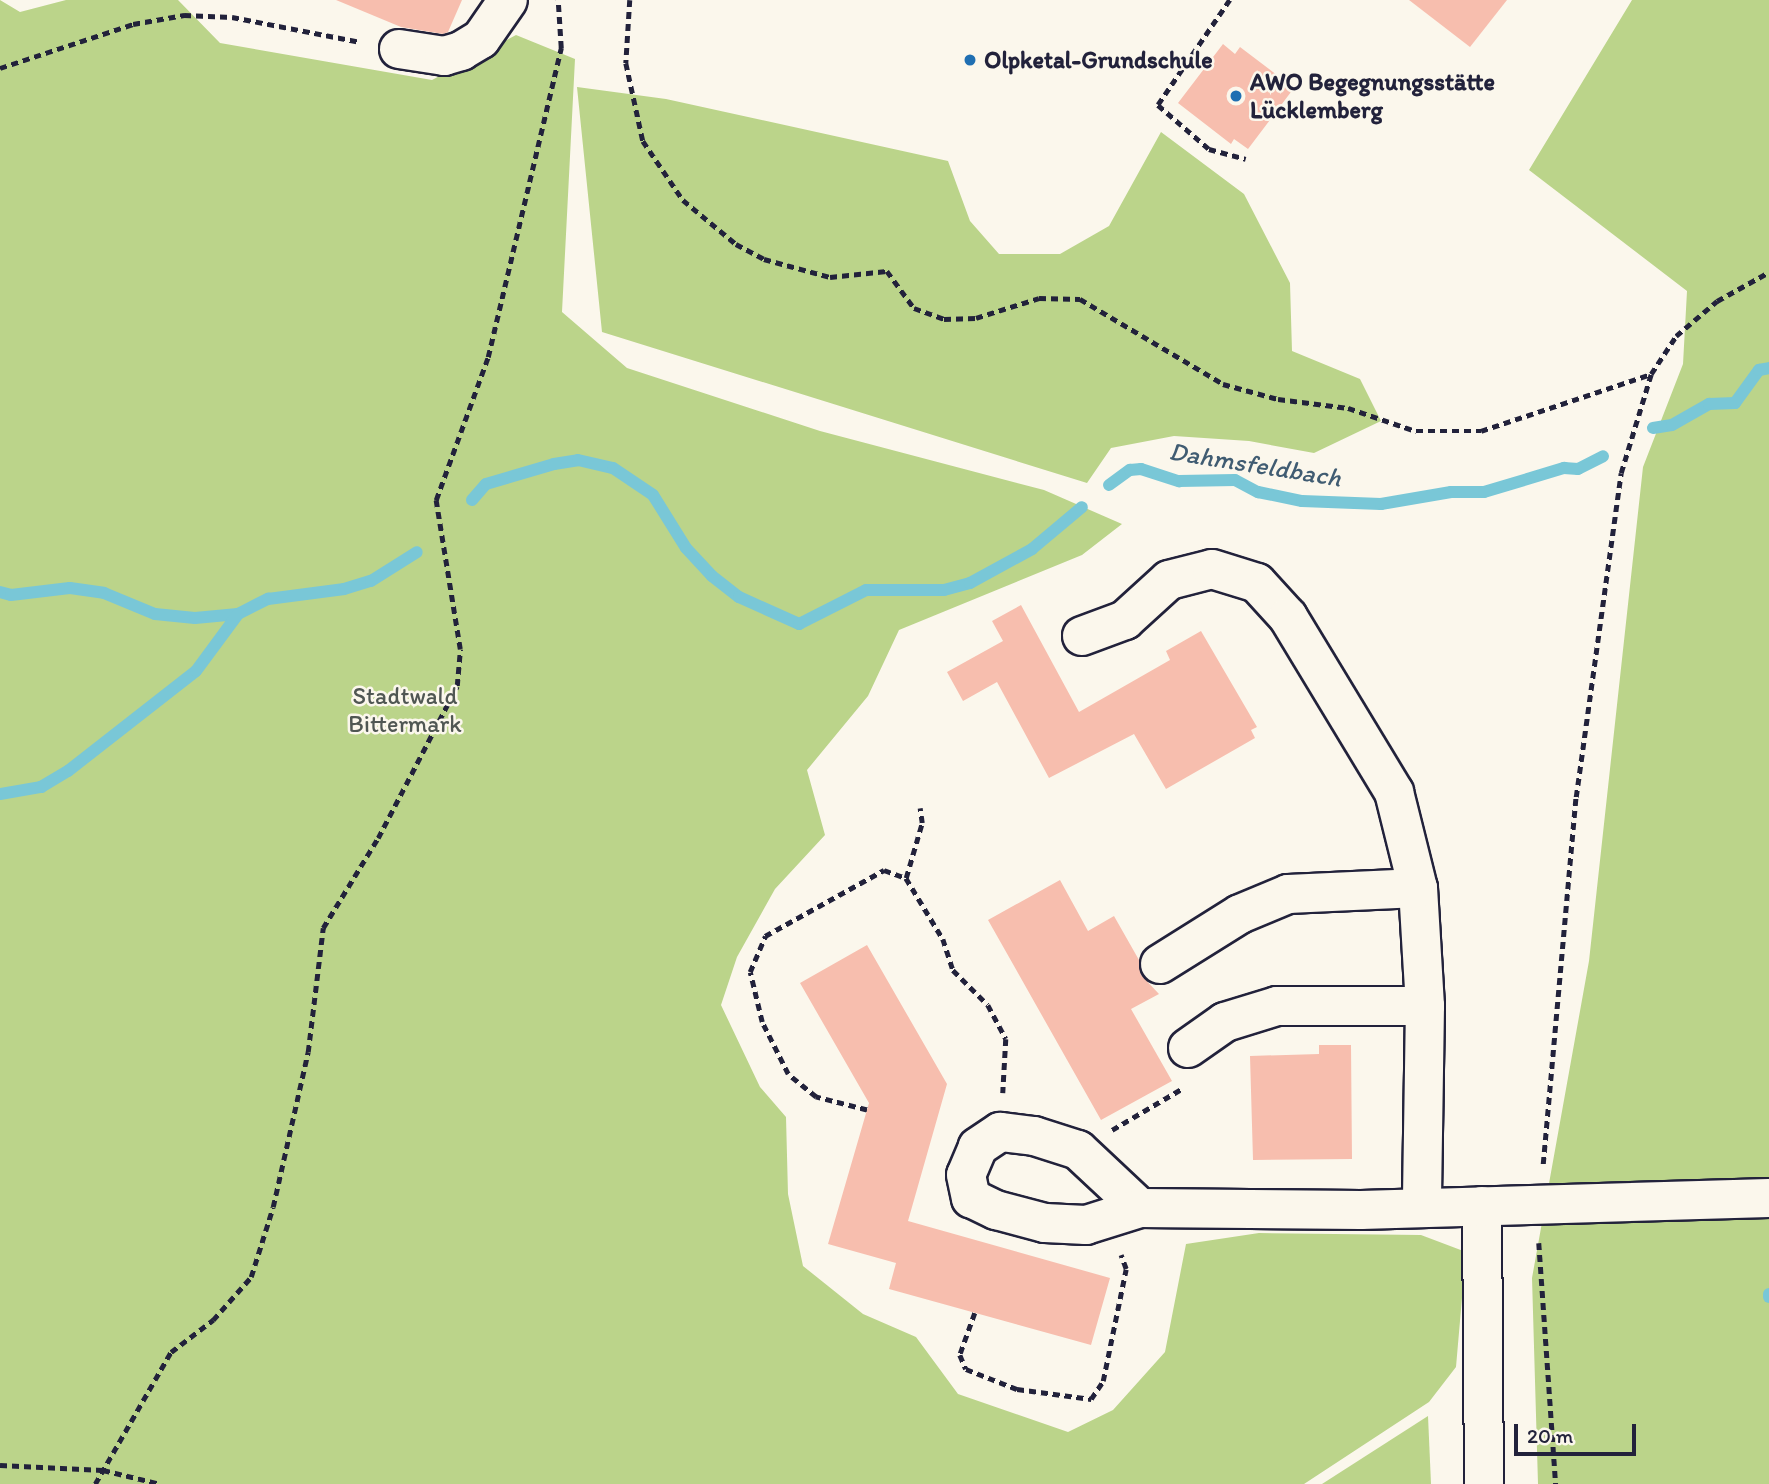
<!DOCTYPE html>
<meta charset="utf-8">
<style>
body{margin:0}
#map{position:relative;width:1769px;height:1484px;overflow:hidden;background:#fbf7ec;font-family:Itim,sans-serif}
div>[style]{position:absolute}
.green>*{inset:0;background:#bbd48a}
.stream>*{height:12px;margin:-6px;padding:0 6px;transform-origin:6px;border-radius:6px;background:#79c7d7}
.building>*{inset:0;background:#f7beae}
.path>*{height:4.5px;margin-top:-2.25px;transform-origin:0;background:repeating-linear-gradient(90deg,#22223b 0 7px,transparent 0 12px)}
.roads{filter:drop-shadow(2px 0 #22223b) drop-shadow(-2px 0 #22223b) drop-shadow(0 2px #22223b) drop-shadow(0 -2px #22223b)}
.minor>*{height:38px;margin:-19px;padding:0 19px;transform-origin:19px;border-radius:19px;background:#fbf7ec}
.dots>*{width:19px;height:19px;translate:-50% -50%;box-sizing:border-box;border:4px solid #fbf7ec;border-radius:50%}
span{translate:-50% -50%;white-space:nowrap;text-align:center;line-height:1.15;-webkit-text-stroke:5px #fbf7ec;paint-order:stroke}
.poi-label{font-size:24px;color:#22223b;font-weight:700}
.left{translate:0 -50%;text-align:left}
.park-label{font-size:24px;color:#505753}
.water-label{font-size:26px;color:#405c72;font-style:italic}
.scale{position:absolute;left:1514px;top:1424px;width:122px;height:32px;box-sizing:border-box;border:4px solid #22223b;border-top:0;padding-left:9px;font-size:21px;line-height:24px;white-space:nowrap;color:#22223b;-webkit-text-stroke:5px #fbf7ec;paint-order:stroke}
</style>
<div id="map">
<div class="green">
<div style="clip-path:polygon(0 0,20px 12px,66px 0,178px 0,220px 43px,432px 80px,516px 35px,575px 59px,562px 312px,627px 368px,820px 431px,1044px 490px,1122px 524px,1082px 555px,899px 630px,868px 696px,807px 770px,825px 835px,775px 889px,737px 957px,721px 1005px,760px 1087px,786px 1117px,788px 1194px,803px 1266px,863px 1314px,916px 1337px,958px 1394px,1068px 1432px,1113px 1410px,1165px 1352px,1186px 1244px,1259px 1233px,1421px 1235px,1466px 1252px,1456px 1367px,1429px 1402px,1304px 1484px,0 1484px)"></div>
<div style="clip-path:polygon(1632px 0,1769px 0,1769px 1484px,1538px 1484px,1532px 1278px,1589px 961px,1643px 467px,1683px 364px,1687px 291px,1529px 170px)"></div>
<div style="clip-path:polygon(577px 87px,666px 99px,948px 161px,970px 221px,999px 254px,1060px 254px,1109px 226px,1161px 132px,1244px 194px,1290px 283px,1292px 351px,1360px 379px,1381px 421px,1314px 453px,1249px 441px,1174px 436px,1111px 448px,1087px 483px,602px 332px)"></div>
<div style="clip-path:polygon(1428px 1416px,1431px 1484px,1322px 1484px)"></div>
</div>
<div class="stream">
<div style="left:1653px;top:428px;width:19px;rotate:-9deg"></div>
<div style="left:1672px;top:425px;width:43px;rotate:-29.6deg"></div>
<div style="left:1709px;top:404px;width:26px;rotate:-2deg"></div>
<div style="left:1735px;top:403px;width:41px;rotate:-54deg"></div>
<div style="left:1759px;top:370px;width:10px;rotate:-11deg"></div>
<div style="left:1109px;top:485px;width:26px;rotate:-36deg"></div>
<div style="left:1130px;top:470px;width:11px;rotate:-5deg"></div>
<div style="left:1141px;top:469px;width:40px;rotate:18deg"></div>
<div style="left:1179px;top:481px;width:56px;rotate:-1deg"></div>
<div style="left:1235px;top:480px;width:26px;rotate:28deg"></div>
<div style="left:1258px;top:492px;width:45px;rotate:11.6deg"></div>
<div style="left:1302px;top:501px;width:79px;rotate:2.2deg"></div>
<div style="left:1381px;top:504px;width:71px;rotate:-9.7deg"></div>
<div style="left:1451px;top:492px;width:33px"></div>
<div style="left:1484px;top:492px;width:84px;rotate:-16.7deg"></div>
<div style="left:1564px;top:468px;width:14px;rotate:4deg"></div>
<div style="left:1578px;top:469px;width:28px;rotate:-27deg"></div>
<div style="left:472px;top:500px;width:21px;rotate:-49deg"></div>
<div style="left:486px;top:484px;width:71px;rotate:-16.4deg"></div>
<div style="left:554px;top:464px;width:24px;rotate:-9deg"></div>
<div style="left:578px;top:460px;width:36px;rotate:13deg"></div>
<div style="left:613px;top:468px;width:48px;rotate:34deg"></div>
<div style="left:653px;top:495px;width:62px;rotate:58.1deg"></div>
<div style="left:686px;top:548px;width:38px;rotate:47deg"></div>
<div style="left:712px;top:576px;width:34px;rotate:38deg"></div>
<div style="left:739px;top:597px;width:66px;rotate:24.2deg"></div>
<div style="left:799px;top:624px;width:75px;rotate:-26.9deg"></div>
<div style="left:866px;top:590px;width:78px"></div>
<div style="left:944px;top:590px;width:27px;rotate:-15deg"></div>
<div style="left:970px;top:583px;width:71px;rotate:-28.7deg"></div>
<div style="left:1032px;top:549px;width:65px;rotate:-40deg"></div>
<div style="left:0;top:592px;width:11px;rotate:15deg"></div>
<div style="left:11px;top:595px;width:59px;rotate:-6.8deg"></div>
<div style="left:70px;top:588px;width:34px;rotate:8deg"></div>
<div style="left:104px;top:593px;width:55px;rotate:22.4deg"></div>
<div style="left:155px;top:614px;width:40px;rotate:5.7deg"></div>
<div style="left:195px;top:618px;width:43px;rotate:-5.3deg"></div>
<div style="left:238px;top:614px;width:34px;rotate:-27deg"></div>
<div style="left:268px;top:599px;width:77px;rotate:-7.5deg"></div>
<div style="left:344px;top:589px;width:28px;rotate:-17deg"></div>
<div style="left:371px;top:581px;width:54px;rotate:-32.2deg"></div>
<div style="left:0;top:794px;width:42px;rotate:-9.7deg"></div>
<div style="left:41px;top:787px;width:31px;rotate:-31deg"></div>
<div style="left:68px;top:771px;width:162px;rotate:-38deg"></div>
<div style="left:196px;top:671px;width:71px;rotate:-53.6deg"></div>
<div style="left:1769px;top:1294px;width:3px;rotate:90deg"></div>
</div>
<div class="building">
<div style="clip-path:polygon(336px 0,462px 0,448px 32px,443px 34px,401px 27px)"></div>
<div style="clip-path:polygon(1409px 0,1507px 0,1470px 47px)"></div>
<div style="clip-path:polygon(1223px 44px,1235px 54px,1240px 47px,1294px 88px,1248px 149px,1234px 139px,1231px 144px,1178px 103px)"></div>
<div style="clip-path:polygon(1021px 605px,1079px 712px,1170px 660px,1166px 651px,1201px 631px,1257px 727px,1251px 730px,1255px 738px,1166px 789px,1134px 734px,1049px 778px,997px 682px,963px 701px,947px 672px,1003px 641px,992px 621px)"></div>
<div style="clip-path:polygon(1060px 880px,1088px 931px,1114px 916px,1139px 960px,1141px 975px,1159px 994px,1131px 1009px,1172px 1081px,1101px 1120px,988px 920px)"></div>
<div style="clip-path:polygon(867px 945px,947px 1084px,908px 1221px,1110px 1278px,1091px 1345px,889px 1289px,896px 1263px,828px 1244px,869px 1103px,800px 983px)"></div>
<div style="clip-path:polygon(1319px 1045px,1351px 1045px,1352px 1159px,1253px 1160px,1250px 1056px,1319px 1054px)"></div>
</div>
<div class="path">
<div style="left:630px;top:0;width:63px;rotate:93.6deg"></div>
<div style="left:626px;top:63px;width:80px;rotate:77.7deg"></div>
<div style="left:643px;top:141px;width:71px;rotate:55.9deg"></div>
<div style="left:683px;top:200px;width:69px;rotate:39.7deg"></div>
<div style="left:736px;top:244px;width:32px;rotate:28deg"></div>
<div style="left:764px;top:259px;width:68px;rotate:15.3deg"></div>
<div style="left:830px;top:277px;width:57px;rotate:-6deg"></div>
<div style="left:887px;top:271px;width:46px;rotate:53.9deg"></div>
<div style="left:914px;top:308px;width:32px;rotate:20deg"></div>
<div style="left:944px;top:319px;width:32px;rotate:-2deg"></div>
<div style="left:976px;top:318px;width:66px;rotate:-17.6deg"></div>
<div style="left:1039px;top:298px;width:41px;rotate:1.4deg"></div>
<div style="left:1080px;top:299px;width:166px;rotate:30.7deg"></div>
<div style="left:1223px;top:384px;width:57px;rotate:15.3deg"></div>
<div style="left:1278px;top:399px;width:71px;rotate:7.3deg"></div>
<div style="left:1348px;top:408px;width:72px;rotate:18.7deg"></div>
<div style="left:1416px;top:431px;width:65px"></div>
<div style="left:1481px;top:431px;width:179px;rotate:-18.5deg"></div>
<div style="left:1230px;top:0;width:127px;rotate:124.4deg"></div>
<div style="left:1158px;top:105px;width:67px;rotate:40.8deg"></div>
<div style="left:1209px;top:149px;width:38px;rotate:15deg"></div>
<div style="left:0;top:68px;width:140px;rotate:-18.3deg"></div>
<div style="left:133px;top:24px;width:52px;rotate:-10deg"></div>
<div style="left:184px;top:15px;width:48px;rotate:2.4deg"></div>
<div style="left:232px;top:17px;width:131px;rotate:11deg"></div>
<div style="left:906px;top:878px;width:57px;rotate:-73.8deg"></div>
<div style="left:922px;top:823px;width:15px;rotate:-98deg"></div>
<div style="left:867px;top:1110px;width:53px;rotate:-165.7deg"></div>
<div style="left:816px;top:1097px;width:36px;rotate:-141deg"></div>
<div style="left:788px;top:1074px;width:58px;rotate:-116.6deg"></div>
<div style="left:762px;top:1022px;width:51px;rotate:-103.5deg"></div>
<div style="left:750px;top:972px;width:39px;rotate:-67deg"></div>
<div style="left:765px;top:936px;width:136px;rotate:-29deg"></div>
<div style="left:884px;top:870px;width:23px;rotate:20deg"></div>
<div style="left:906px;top:878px;width:71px;rotate:58.8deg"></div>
<div style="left:943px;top:939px;width:33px;rotate:72deg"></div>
<div style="left:953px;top:970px;width:49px;rotate:45deg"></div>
<div style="left:988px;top:1005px;width:38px;rotate:62deg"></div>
<div style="left:1006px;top:1039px;width:54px;rotate:93.2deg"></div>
<div style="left:1112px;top:1130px;width:82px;rotate:-30.6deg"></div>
<div style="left:1543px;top:1164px;width:368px;rotate:-84.9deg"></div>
<div style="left:1576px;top:797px;width:327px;rotate:-82.1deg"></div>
<div style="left:1621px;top:473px;width:103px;rotate:-73.1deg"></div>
<div style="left:1651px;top:374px;width:45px;rotate:-56.7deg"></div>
<div style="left:1676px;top:336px;width:54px;rotate:-40.5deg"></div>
<div style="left:1717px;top:301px;width:60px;rotate:-29.1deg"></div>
<div style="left:1539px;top:1243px;width:242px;rotate:86deg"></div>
<div style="left:975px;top:1313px;width:45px;rotate:109.7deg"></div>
<div style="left:960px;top:1355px;width:15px;rotate:67deg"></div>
<div style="left:966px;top:1369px;width:55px;rotate:21.4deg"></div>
<div style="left:1017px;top:1389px;width:75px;rotate:7.7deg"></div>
<div style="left:1091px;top:1399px;width:22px;rotate:-56deg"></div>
<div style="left:1103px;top:1381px;width:114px;rotate:-78.4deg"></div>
<div style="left:1126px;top:1269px;width:15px;rotate:-110deg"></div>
<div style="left:0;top:1465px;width:103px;rotate:2.8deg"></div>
<div style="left:103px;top:1470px;width:60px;rotate:13.6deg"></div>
<div style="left:95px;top:1484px;width:152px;rotate:-60.1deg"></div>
<div style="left:171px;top:1352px;width:53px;rotate:-37.3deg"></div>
<div style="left:213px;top:1320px;width:57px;rotate:-48.5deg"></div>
<div style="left:251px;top:1277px;width:73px;rotate:-72.6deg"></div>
<div style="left:273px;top:1207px;width:159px;rotate:-77.3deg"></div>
<div style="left:308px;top:1052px;width:125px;rotate:-83.1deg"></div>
<div style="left:323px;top:928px;width:105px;rotate:-58.6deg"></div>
<div style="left:378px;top:838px;width:171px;rotate:-62.5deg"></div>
<div style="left:457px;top:686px;width:37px;rotate:-85deg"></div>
<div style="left:460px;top:649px;width:151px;rotate:-99.2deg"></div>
<div style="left:436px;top:500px;width:152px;rotate:-70deg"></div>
<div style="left:488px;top:357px;width:318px;rotate:-76.7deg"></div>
<div style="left:561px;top:48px;width:48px;rotate:-93.6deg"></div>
</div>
<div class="roads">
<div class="minor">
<div style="left:399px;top:49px;width:46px;rotate:8.8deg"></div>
<div style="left:444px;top:56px;width:18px;rotate:-16deg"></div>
<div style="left:461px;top:51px;width:23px;rotate:-31deg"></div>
<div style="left:481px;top:39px;width:47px;rotate:-55.3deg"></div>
<div style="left:1082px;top:636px;width:46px;rotate:-20.4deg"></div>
<div style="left:1125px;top:620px;width:59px;rotate:-42.3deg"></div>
<div style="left:1169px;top:580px;width:44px;rotate:-14.3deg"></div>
<div style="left:1212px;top:569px;width:47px;rotate:17.3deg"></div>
<div style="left:1257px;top:583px;width:46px;rotate:47.6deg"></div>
<div style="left:1288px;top:617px;width:205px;rotate:58.8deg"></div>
<div style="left:1394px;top:792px;width:99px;rotate:76deg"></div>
<div style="left:1418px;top:888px;width:118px;rotate:86.6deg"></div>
<div style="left:1425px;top:1006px;width:202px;rotate:90.9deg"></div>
<div style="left:1160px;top:964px;width:94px;rotate:-32deg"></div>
<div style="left:1240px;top:914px;width:52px;rotate:-22.6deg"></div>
<div style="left:1288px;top:894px;width:130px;rotate:-2.6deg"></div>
<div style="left:1188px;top:1048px;width:45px;rotate:-35.1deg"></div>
<div style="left:1225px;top:1022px;width:54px;rotate:-17.1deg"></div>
<div style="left:1277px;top:1006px;width:148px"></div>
<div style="left:1482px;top:1206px;width:278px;rotate:89.6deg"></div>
<div style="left:1140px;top:1208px;width:85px;rotate:-136.9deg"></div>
<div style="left:1078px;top:1150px;width:46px;rotate:-162.3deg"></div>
<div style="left:1034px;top:1136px;width:34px;rotate:-173deg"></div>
<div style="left:1000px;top:1132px;width:27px;rotate:146deg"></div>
<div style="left:978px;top:1147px;width:30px;rotate:113deg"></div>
<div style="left:966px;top:1175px;width:24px;rotate:78deg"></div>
<div style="left:971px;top:1198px;width:28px;rotate:26deg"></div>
<div style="left:996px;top:1210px;width:51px;rotate:14.9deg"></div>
<div style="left:1045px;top:1223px;width:41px;rotate:2.8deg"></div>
<div style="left:1086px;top:1225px;width:57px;rotate:-17.5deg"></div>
<div style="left:1140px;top:1208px;width:221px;rotate:0.5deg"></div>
<div style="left:1361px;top:1210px;width:408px;rotate:-1.7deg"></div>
</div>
</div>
<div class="dots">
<div style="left:970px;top:60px;background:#1f6fb2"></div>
<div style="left:1236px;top:96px;background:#1f6fb2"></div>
</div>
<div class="poi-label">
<span class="left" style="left:984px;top:60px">Olpketal-Grundschule</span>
<span class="left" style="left:1250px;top:96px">AWO Begegnungsstätte<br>Lücklemberg</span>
</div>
<div class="park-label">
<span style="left:405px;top:710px">Stadtwald<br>Bittermark</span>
</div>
<div class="water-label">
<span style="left:1255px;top:465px;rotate:9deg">Dahmsfeldbach</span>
</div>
<div class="scale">20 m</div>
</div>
